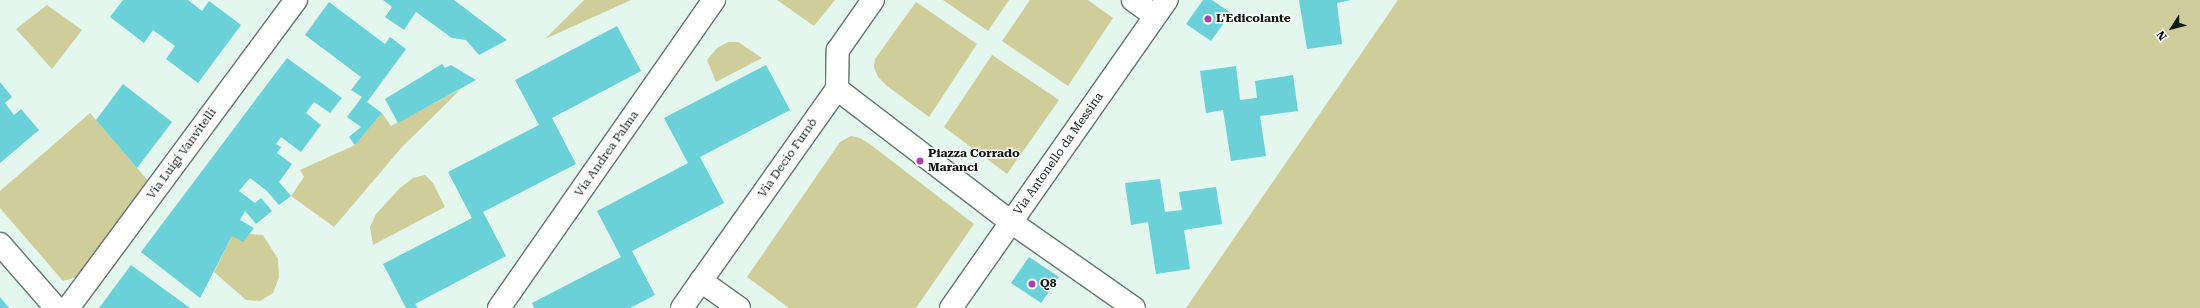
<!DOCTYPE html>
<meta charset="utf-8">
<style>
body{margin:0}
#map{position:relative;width:2200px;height:308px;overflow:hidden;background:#e3f7ef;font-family:"Roboto Serif",serif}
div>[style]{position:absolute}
.green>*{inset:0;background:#cfcd99}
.building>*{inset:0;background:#69d1d7}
.roads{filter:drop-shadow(1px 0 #64766f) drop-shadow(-1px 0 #64766f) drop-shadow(0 1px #64766f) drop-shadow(0 -1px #64766f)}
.street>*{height:22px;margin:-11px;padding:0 11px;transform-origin:11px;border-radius:11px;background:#fff}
.secondary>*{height:22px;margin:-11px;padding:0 11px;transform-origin:11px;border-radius:11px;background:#fff}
.dots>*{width:11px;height:11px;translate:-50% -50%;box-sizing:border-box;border:2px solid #fff;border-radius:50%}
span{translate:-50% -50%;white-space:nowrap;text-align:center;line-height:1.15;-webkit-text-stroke:3px #fff;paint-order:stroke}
.poi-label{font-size:12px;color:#0f1714;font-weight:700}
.left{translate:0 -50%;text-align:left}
.street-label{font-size:12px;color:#0f1714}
.north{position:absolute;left:2152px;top:8px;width:40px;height:40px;-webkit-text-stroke:3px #fff;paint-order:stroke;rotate:234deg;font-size:11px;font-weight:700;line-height:16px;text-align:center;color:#0f1714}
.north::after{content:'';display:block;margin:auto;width:14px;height:18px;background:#0f1714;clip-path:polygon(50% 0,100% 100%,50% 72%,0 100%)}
</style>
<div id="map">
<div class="green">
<div style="clip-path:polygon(584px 0,631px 0,545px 39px)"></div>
<div style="clip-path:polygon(777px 0,835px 0,814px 26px)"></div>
<div style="clip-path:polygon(943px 0,1009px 0,988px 31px)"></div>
<div style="clip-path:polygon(1030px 0,1088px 0,1113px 18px,1068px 86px,1002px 41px)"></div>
<div style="clip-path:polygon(1398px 0,2200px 0,2200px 308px,1186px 308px)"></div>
<div style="clip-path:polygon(916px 2px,977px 44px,929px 117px,887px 86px,878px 77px,874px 67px,875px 59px)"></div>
<div style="clip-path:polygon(47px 5px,82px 30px,52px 69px,16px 29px)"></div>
<div style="clip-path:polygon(728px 42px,738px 42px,762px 58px,716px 82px,707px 60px,717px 48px)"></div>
<div style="clip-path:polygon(992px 55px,1059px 100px,1007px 174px,944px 127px)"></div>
<div style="clip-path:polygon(461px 89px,402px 147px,334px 227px,291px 196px,304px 177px,300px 170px,355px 145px,382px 113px,391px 126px)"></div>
<div style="clip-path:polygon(90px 113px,149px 182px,77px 277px,63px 281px,0 208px,0 191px)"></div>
<div style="clip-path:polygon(851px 136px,860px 138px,871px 145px,974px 224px,916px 308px,789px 308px,747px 277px,840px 142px)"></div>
<div style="clip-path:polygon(425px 175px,433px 183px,445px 207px,373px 245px,370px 227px,376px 214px,400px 188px,413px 178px)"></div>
<div style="clip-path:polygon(249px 234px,263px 235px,278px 259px,279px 277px,273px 293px,260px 301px,246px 300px,214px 272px,232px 236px)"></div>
</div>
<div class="building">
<div style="clip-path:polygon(123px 0,188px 0,202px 11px,209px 1px,241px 25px,198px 83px,166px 59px,175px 46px,153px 30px,144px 43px,110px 17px)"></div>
<div style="clip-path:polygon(383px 0,454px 0,507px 40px,479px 55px,466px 40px,452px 38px,416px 12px,404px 30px,385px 17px,392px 7px)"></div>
<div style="clip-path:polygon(1203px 0,1212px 0,1231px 13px,1211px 41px,1186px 24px)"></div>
<div style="clip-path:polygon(1299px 0,1351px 0,1337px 3px,1342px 44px,1307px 49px)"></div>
<div style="clip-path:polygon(329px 2px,385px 44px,390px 37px,406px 49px,367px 102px,382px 113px,355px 145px,349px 137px,361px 127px,347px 117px,362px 97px,351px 90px,361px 77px,305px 35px)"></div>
<div style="clip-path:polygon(617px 26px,641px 71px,552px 118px,576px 164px,483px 212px,506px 256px,415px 304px,418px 308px,406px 308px,383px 264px,472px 218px,448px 172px,539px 125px,515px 80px)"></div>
<div style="clip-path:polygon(287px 58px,342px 98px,330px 113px,314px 102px,311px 106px,306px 113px,321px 125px,301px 152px,281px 137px,276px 144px,281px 147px,277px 153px,292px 164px,279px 182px,291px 196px,279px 205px,267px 191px,250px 178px,239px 191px,255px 203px,261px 198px,272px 211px,256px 224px,245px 211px,240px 220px,254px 228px,243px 242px,232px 236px,200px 298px,141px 252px)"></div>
<div style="clip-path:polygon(442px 64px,445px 68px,451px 65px,476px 80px,398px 123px,385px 99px)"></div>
<div style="clip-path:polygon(766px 65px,790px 110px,700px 157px,724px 203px,632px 251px,655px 295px,630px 308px,534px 308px,532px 303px,621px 257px,597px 211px,688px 163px,664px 118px)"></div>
<div style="clip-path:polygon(1236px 66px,1240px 100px,1257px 98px,1255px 81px,1293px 75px,1298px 111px,1260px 116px,1266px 156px,1231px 161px,1223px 110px,1206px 113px,1200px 71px)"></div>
<div style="clip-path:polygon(0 82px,12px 97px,5px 103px,14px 115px,21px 109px,39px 130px,0 163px)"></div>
<div style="clip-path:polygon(123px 84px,172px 122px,137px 168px,96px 120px)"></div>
<div style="clip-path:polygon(1160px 179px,1165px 212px,1182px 210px,1179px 192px,1216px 187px,1222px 224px,1184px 230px,1190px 269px,1156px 274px,1148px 222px,1131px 225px,1125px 183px)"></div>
<div style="clip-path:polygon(1029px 257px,1059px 277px,1041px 303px,1011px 283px)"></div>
<div style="clip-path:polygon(131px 265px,190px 308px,99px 308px)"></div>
<div style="clip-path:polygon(0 297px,9px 308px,0 308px)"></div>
</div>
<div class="roads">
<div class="street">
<div style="left:1133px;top:0;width:27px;rotate:36deg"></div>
<div style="left:837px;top:89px;width:219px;rotate:37.4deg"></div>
<div style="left:68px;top:308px;width:383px;rotate:-53.5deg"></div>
<div style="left:499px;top:308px;width:376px;rotate:-55.1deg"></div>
<div style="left:682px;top:308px;width:33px;rotate:-55deg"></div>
</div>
<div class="secondary">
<div style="left:1011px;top:222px;width:150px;rotate:35deg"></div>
<div style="left:0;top:244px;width:85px;rotate:48.8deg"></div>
<div style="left:739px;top:308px;width:47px;rotate:-144.6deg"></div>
<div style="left:701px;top:281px;width:235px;rotate:-54.7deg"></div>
<div style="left:837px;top:89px;width:39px;rotate:-89deg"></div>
<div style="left:838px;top:50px;width:61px;rotate:-55deg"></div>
<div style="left:951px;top:308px;width:376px;rotate:-55deg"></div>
</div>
</div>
<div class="dots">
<div style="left:1208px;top:19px;background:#a643aa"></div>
<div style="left:920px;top:161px;background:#a643aa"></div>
<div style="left:1032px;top:284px;background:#a643aa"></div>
</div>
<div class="poi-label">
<span class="left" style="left:1216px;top:19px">L'Edicolante</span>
<span class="left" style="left:928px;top:161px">Piazza Corrado<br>Maranci</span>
<span class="left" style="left:1040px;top:284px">Q8</span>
</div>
<div class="street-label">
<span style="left:182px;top:154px;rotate:-54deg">Via Luigi Vanvitelli</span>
<span style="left:607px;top:154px;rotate:-55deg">Via Andrea Palma</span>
<span style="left:1059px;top:154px;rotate:-55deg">Via Antonello da Messina</span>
<span style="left:788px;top:158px;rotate:-55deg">Via Decio Furnò</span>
</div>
<div class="north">N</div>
</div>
